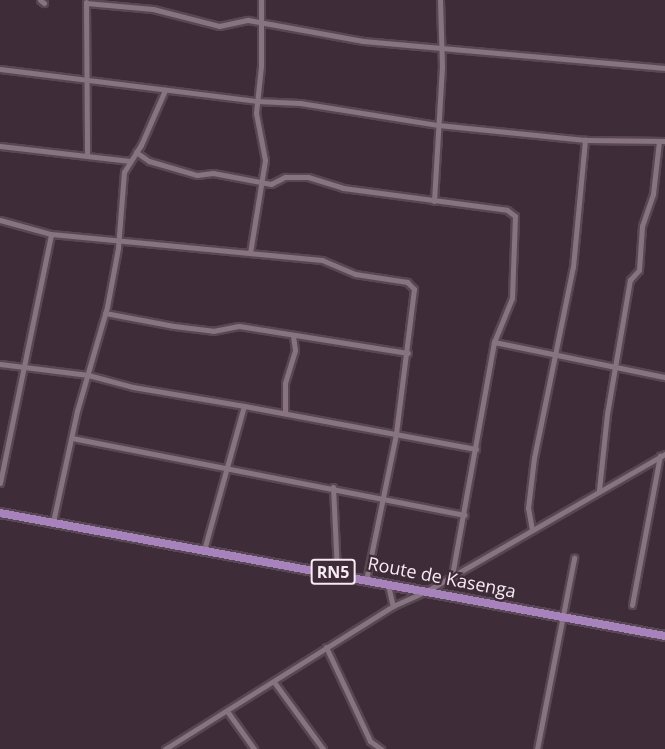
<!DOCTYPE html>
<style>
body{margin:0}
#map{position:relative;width:665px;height:749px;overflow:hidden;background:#3e2c38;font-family:"Open Sans",sans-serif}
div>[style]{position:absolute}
.roads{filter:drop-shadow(2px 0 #574852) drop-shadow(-2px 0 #574852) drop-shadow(0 2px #574852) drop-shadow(0 -2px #574852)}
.minor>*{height:5px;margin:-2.5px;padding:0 2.5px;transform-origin:2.5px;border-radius:2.5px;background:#887380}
.trunk>*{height:8px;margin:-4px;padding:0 4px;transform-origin:4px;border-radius:4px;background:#a882bc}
span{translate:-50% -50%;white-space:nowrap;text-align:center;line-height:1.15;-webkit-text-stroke:4.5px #3e2c38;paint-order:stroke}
.shield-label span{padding:2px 4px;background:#3e2c38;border:2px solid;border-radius:4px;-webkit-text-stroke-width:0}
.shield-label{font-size:16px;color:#f7ebf2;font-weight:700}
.street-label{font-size:18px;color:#f7ebf2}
</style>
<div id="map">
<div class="roads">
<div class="minor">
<div style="left:40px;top:0;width:5px;rotate:37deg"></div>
<div style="left:86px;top:2px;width:153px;rotate:89.6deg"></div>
<div style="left:86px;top:3px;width:67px;rotate:5.1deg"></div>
<div style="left:153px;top:9px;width:68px;rotate:14.4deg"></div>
<div style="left:219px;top:26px;width:30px;rotate:-12deg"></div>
<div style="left:248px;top:20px;width:117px;rotate:10.3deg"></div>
<div style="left:363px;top:41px;width:303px;rotate:5.1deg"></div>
<div style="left:0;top:69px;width:258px;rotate:7.1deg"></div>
<div style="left:256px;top:101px;width:44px;rotate:2.6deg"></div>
<div style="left:300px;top:103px;width:140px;rotate:9.1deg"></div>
<div style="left:438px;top:125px;width:148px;rotate:5.8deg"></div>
<div style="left:585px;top:140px;width:80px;rotate:0.7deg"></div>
<div style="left:0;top:146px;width:131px;rotate:6.6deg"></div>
<div style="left:136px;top:152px;width:16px;rotate:35deg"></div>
<div style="left:149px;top:161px;width:50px;rotate:16.3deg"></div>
<div style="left:197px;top:175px;width:16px;rotate:-7deg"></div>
<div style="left:213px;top:173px;width:59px;rotate:10.7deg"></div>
<div style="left:271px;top:184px;width:16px;rotate:-27deg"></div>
<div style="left:285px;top:177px;width:23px"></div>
<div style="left:308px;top:177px;width:37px;rotate:17deg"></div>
<div style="left:343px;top:188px;width:165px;rotate:7.6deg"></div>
<div style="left:507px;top:210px;width:10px;rotate:37deg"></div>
<div style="left:515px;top:216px;width:82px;rotate:92.1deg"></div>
<div style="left:512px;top:298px;width:48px;rotate:112.2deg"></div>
<div style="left:494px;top:342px;width:237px;rotate:100.2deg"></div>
<div style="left:434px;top:201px;width:134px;rotate:-86.6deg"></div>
<div style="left:442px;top:67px;width:67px;rotate:-91.7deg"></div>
<div style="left:0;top:220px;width:53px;rotate:15.4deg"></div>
<div style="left:51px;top:234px;width:272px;rotate:5.5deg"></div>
<div style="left:322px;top:260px;width:36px;rotate:23deg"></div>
<div style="left:355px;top:274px;width:53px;rotate:8.7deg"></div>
<div style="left:407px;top:282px;width:10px;rotate:45deg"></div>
<div style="left:414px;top:289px;width:146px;rotate:97.1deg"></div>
<div style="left:396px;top:434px;width:149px;rotate:101.6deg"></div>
<div style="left:250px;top:253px;width:94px;rotate:-80.8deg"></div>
<div style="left:265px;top:160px;width:48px;rotate:-100.8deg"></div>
<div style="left:256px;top:113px;width:47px;rotate:-83.9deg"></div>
<div style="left:261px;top:66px;width:66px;rotate:-90deg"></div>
<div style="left:105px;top:313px;width:70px;rotate:10.7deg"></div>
<div style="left:174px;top:326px;width:39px;rotate:7deg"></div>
<div style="left:213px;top:331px;width:26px;rotate:-11deg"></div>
<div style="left:239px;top:326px;width:171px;rotate:9.1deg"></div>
<div style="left:494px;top:342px;width:175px;rotate:11.6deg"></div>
<div style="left:0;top:364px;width:89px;rotate:7.1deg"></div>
<div style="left:88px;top:375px;width:47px;rotate:14.9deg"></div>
<div style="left:133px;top:387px;width:113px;rotate:9.7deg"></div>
<div style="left:285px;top:412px;width:29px;rotate:-90deg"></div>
<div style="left:285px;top:383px;width:34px;rotate:-73deg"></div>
<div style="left:295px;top:350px;width:14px;rotate:-98deg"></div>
<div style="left:72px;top:438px;width:400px;rotate:11.1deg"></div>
<div style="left:0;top:483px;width:254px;rotate:-78.4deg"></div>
<div style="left:333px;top:487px;width:85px;rotate:87.3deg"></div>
<div style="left:599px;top:490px;width:76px;rotate:-84deg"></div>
<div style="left:607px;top:414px;width:136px;rotate:-80.3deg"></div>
<div style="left:630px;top:280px;width:13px;rotate:-48deg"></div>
<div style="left:639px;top:270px;width:44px;rotate:-86.1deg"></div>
<div style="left:642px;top:226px;width:34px;rotate:-71deg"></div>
<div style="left:653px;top:194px;width:53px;rotate:-83.5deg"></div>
<div style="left:53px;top:522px;width:114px;rotate:-77.8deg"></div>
<div style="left:77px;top:411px;width:108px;rotate:-73.9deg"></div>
<div style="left:107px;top:307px;width:60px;rotate:-79.4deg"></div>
<div style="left:118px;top:248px;width:76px;rotate:-85.5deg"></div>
<div style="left:124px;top:172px;width:32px;rotate:-58deg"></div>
<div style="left:141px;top:145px;width:60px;rotate:-66.4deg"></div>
<div style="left:532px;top:530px;width:22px;rotate:-100deg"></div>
<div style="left:528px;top:508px;width:50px;rotate:-83.2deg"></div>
<div style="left:534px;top:458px;width:195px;rotate:-78.5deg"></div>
<div style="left:573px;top:267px;width:128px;rotate:-84.6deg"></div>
<div style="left:204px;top:550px;width:149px;rotate:-74.5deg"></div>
<div style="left:244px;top:406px;width:236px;rotate:10.5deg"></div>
<div style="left:388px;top:585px;width:22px;rotate:77deg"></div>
<div style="left:632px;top:605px;width:152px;rotate:-79.4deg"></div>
<div style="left:326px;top:647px;width:104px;rotate:64.9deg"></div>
<div style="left:370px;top:741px;width:14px;rotate:36deg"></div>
<div style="left:274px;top:682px;width:83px;rotate:53.8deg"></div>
<div style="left:227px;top:711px;width:47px;rotate:54.6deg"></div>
<div style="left:165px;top:749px;width:269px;rotate:-32.1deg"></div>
<div style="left:393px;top:606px;width:35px;rotate:-24deg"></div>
<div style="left:425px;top:592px;width:277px;rotate:-29.9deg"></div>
<div style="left:537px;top:749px;width:195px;rotate:-79deg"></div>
</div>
<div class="trunk">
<div style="left:0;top:513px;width:676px;rotate:10.48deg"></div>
</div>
</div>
<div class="shield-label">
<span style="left:333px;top:572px">RN5</span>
</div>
<div class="street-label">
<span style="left:442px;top:577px;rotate:11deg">Route de Kasenga</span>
</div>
</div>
